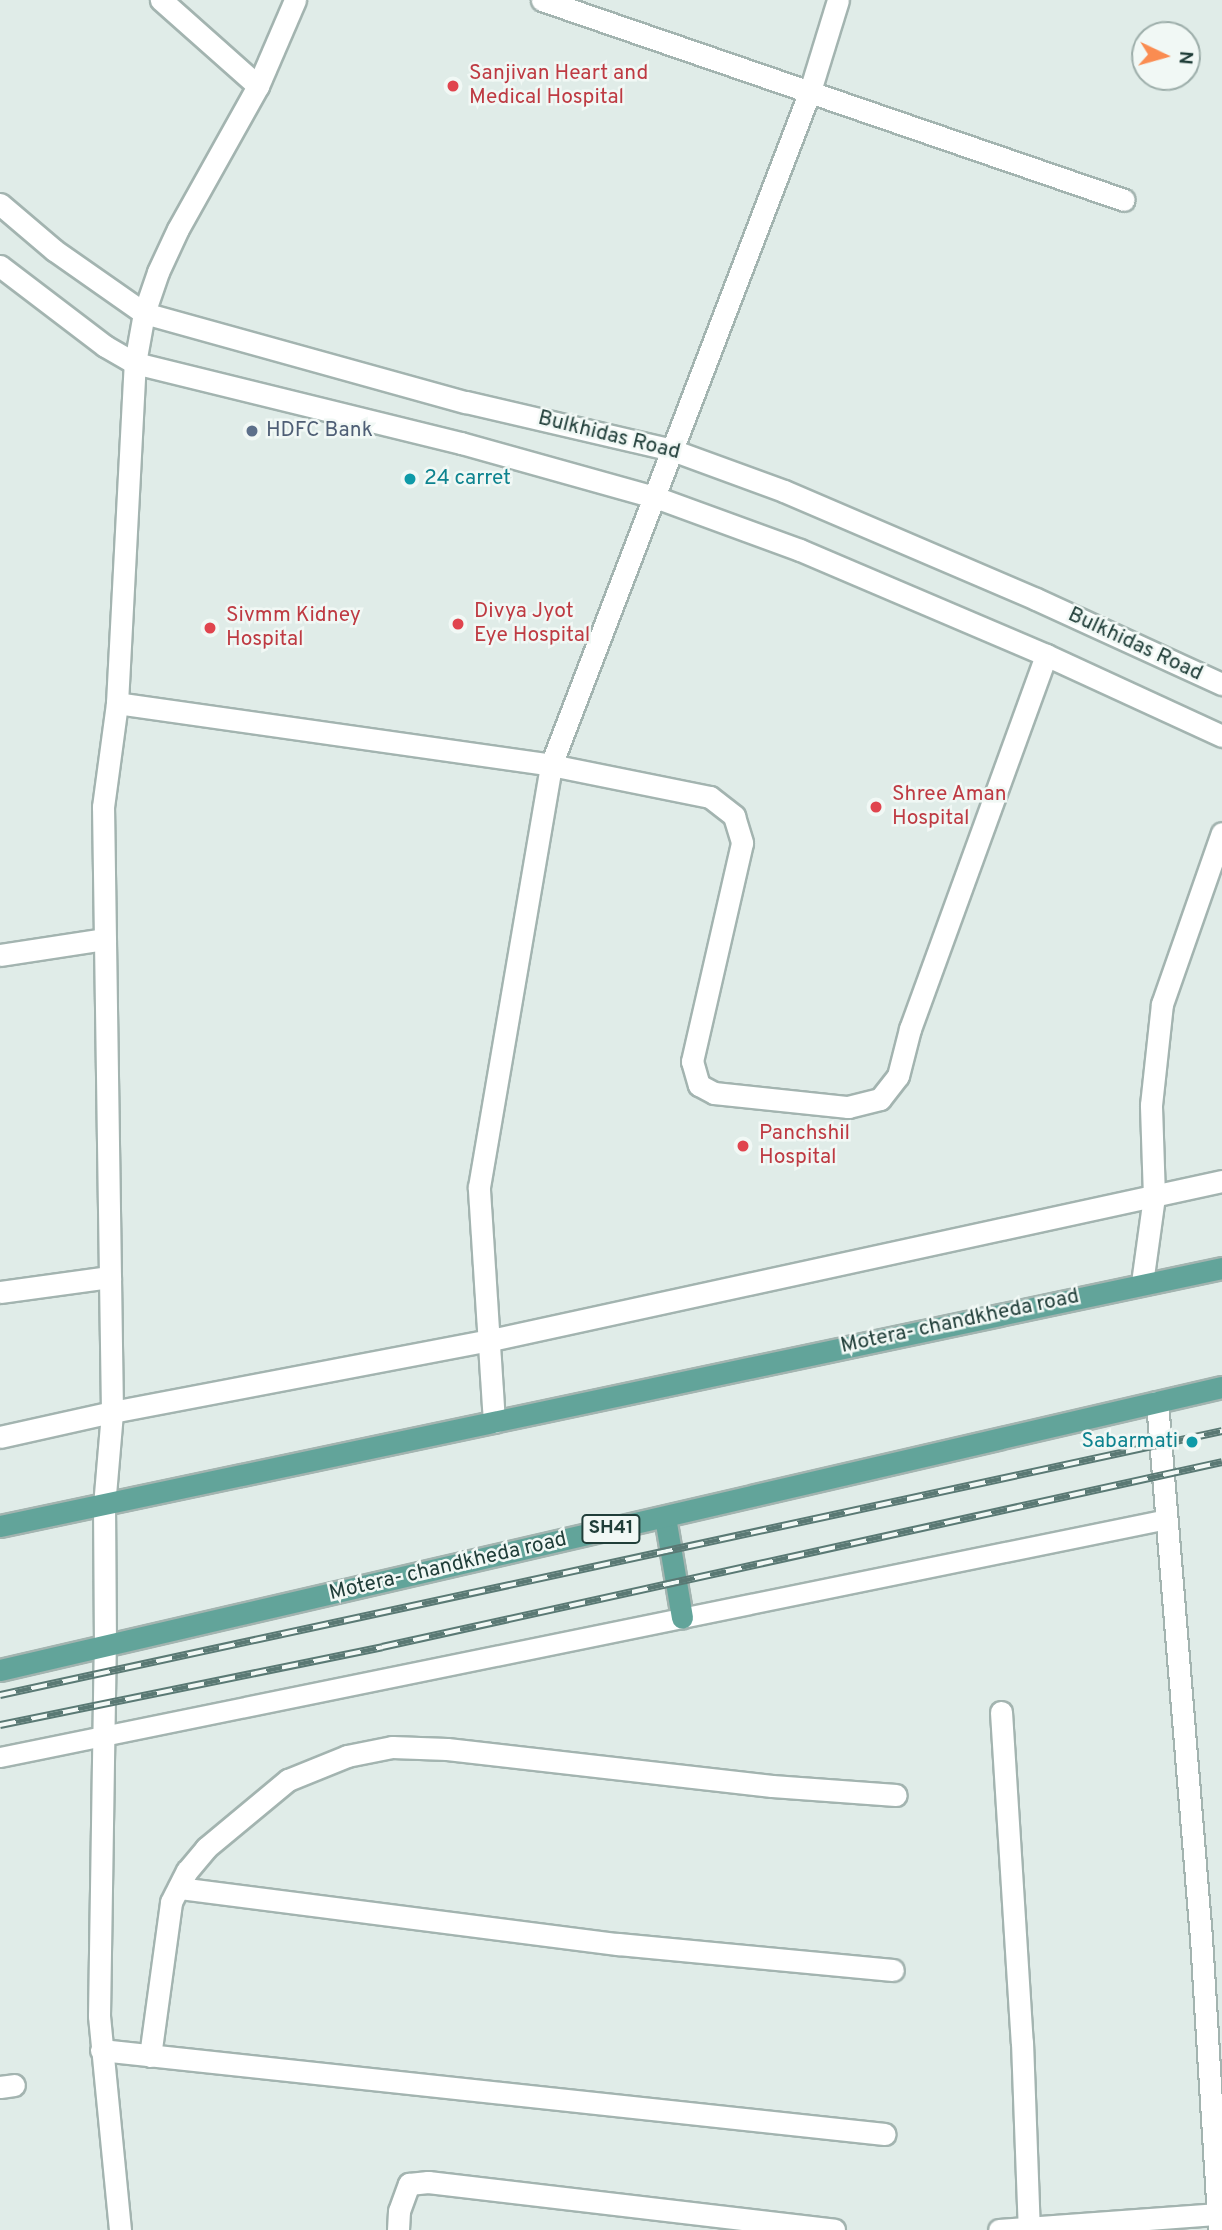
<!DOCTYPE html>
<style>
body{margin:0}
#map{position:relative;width:1222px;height:2230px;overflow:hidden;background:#e0ece8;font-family:Overpass,sans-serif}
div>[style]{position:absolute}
.roads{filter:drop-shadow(2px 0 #a3b4b0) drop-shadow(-2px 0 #a3b4b0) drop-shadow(0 2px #a3b4b0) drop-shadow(0 -2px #a3b4b0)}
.service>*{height:19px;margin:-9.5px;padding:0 9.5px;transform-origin:9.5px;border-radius:9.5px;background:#fff}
.minor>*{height:21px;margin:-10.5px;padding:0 10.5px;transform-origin:10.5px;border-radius:10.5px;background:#fff}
.tertiary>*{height:21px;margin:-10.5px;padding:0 10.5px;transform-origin:10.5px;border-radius:10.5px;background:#fff}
.primary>*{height:21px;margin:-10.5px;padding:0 10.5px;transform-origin:10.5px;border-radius:10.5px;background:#62a49a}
.rail>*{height:8px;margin-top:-4px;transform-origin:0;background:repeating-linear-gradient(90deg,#f1f8f5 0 16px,#5a7974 0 32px);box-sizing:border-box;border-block:2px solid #5a7974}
.dots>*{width:19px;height:19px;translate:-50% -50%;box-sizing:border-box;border:4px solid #f1f8f5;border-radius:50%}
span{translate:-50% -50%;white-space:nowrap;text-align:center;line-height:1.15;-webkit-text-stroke:5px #f1f8f5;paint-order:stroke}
.shield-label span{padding:2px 5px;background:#f1f8f5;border:2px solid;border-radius:5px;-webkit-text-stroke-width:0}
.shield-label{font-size:19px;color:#203e39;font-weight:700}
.health-label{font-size:21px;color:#be3a42}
.left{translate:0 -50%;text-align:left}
.service-label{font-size:21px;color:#4e5e75}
.street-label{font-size:21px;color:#203e39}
.culture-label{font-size:21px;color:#0d838f}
.right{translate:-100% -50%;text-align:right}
.north{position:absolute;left:1131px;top:21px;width:70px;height:70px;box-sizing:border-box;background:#f1f8f5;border:2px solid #9daeaa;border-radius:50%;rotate:95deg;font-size:19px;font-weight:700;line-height:28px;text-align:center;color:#203e39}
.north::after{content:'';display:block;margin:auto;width:24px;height:32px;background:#fa8c51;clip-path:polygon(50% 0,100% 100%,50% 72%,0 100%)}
</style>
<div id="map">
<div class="roads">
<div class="service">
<div style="left:0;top:1757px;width:1191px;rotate:-11.53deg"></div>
</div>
<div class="minor">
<div style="left:542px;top:0;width:615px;rotate:18.96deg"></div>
<div style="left:258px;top:86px;width:94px;rotate:-66.7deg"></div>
<div style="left:117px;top:703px;width:438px;rotate:8.1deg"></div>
<div style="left:551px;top:765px;width:162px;rotate:11.4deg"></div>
<div style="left:710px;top:797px;width:31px;rotate:38deg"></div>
<div style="left:734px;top:816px;width:28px;rotate:73deg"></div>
<div style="left:742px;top:843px;width:224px;rotate:102.9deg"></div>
<div style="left:692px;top:1061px;width:25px;rotate:74deg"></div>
<div style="left:699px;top:1085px;width:17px;rotate:28deg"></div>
<div style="left:714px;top:1093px;width:135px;rotate:6deg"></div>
<div style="left:848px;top:1107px;width:33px;rotate:-14deg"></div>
<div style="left:880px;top:1099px;width:29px;rotate:-52deg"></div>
<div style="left:898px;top:1076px;width:49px;rotate:-75.7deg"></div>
<div style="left:910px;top:1029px;width:398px;rotate:-70deg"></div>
<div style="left:0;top:955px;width:106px;rotate:-8.7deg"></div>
<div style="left:1142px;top:1283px;width:87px;rotate:-82.1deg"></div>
<div style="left:1154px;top:1197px;width:92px;rotate:-91.9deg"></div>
<div style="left:1151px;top:1105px;width:102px;rotate:-83.8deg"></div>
<div style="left:1162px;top:1004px;width:181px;rotate:-70.7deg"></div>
<div style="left:0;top:1292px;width:111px;rotate:-7.8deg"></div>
<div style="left:1157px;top:1402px;width:538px;rotate:85.31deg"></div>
<div style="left:1201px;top:1938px;width:293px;rotate:86.5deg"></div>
<div style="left:494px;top:1422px;width:235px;rotate:-93.7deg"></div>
<div style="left:479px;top:1187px;width:428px;rotate:-80.3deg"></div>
<div style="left:551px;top:765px;width:722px;rotate:-68.98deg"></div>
<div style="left:810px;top:91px;width:95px;rotate:-72.9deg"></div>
<div style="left:1001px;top:1712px;width:331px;rotate:86.4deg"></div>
<div style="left:1022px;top:2042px;width:188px;rotate:87.9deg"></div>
<div style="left:179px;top:1888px;width:443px;rotate:7.3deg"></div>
<div style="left:618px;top:1944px;width:276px;rotate:5.4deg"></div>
<div style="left:101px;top:2050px;width:788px;rotate:6.12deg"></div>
<div style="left:150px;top:2056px;width:155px;rotate:-82.2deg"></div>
<div style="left:171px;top:1902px;width:35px;rotate:-63deg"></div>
<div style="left:187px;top:1871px;width:30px;rotate:-50deg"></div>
<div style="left:206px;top:1848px;width:107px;rotate:-39.7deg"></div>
<div style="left:288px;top:1780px;width:64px;rotate:-22.1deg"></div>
<div style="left:347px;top:1756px;width:46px;rotate:-11.3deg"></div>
<div style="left:392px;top:1747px;width:55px;rotate:2.1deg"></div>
<div style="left:447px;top:1749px;width:327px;rotate:6.5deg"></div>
<div style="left:772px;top:1786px;width:124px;rotate:4.2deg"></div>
<div style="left:0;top:2087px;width:14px;rotate:-8deg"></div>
<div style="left:120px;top:2230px;width:215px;rotate:-95.6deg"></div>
<div style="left:99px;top:2016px;width:369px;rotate:-89.1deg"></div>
<div style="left:105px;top:1647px;width:141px;rotate:-90.4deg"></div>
<div style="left:104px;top:1506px;width:94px;rotate:-85.1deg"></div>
<div style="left:112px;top:1412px;width:605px;rotate:-90.85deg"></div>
<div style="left:103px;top:807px;width:105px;rotate:-82.3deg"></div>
<div style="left:117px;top:703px;width:340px;rotate:-87deg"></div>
<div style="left:135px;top:363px;width:51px;rotate:-79.8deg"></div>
<div style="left:144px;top:313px;width:43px;rotate:-71.1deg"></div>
<div style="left:158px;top:272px;width:47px;rotate:-65.1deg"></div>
<div style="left:178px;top:229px;width:164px;rotate:-60.8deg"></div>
<div style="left:258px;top:86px;width:130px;rotate:-138.4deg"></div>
<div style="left:398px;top:2230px;width:19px;rotate:-87deg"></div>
<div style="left:399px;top:2211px;width:29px;rotate:-70deg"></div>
<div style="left:409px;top:2184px;width:19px;rotate:-6deg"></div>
<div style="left:428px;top:2182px;width:409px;rotate:6.7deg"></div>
<div style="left:999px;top:2230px;width:220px;rotate:-4.2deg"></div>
</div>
<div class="tertiary">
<div style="left:0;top:204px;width:71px;rotate:40.4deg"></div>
<div style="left:54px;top:250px;width:110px;rotate:35deg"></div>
<div style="left:144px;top:313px;width:334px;rotate:15.5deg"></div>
<div style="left:466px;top:402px;width:212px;rotate:13.1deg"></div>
<div style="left:672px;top:450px;width:119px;rotate:20.1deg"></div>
<div style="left:784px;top:491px;width:274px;rotate:23.2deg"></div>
<div style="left:1036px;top:599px;width:205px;rotate:24.6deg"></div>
<div style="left:0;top:266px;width:132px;rotate:37.3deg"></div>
<div style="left:105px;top:346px;width:34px;rotate:30deg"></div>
<div style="left:135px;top:363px;width:336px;rotate:13.8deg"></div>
<div style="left:461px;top:443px;width:201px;rotate:15.6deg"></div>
<div style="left:655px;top:497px;width:154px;rotate:20.1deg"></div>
<div style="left:800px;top:550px;width:267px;rotate:23.1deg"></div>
<div style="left:1046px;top:655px;width:194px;rotate:24.7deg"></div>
<div style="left:0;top:1437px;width:115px;rotate:-12.6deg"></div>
<div style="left:112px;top:1412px;width:386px;rotate:-10.8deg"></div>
<div style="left:491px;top:1340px;width:748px;rotate:-12.27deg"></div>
</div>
<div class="primary">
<div style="left:665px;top:1517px;width:102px;rotate:80.4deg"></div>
<div style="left:0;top:1526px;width:1249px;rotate:-11.92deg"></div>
<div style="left:0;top:1670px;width:1254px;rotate:-13.04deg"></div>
</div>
</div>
<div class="rail">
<div style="left:0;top:1695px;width:1250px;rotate:-12.19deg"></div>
<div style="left:0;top:1725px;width:390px;rotate:-11.5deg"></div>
<div style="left:382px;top:1647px;width:860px;rotate:-12.42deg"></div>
</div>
<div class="dots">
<div style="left:453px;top:86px;background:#e0444e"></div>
<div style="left:252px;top:431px;background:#5c6f8a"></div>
<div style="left:410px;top:479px;background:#0f9aa8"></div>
<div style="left:458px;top:624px;background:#e0444e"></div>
<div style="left:210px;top:628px;background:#e0444e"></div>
<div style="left:876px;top:807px;background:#e0444e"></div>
<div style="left:743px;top:1146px;background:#e0444e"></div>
<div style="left:1192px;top:1442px;background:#0f9aa8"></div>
</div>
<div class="shield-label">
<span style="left:611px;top:1529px">SH41</span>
</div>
<div class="health-label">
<span class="left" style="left:469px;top:86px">Sanjivan Heart and<br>Medical Hospital</span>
<span class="left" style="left:474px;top:624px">Divya Jyot<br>Eye Hospital</span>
<span class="left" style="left:226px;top:628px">Sivmm Kidney<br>Hospital</span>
<span class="left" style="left:892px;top:807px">Shree Aman<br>Hospital</span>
<span class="left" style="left:759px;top:1146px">Panchshil<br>Hospital</span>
</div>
<div class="service-label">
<span class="left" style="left:266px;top:431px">HDFC Bank</span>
</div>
<div class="street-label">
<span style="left:609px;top:436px;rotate:14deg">Bulkhidas Road</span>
<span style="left:1135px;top:645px;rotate:25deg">Bulkhidas Road</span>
<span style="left:960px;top:1322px;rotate:-12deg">Motera- chandkheda road</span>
<span style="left:448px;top:1567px;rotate:-13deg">Motera- chandkheda road</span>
</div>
<div class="culture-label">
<span class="left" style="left:424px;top:479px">24 carret</span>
<span class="right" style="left:1178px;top:1442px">Sabarmati</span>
</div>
<div class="north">N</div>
</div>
